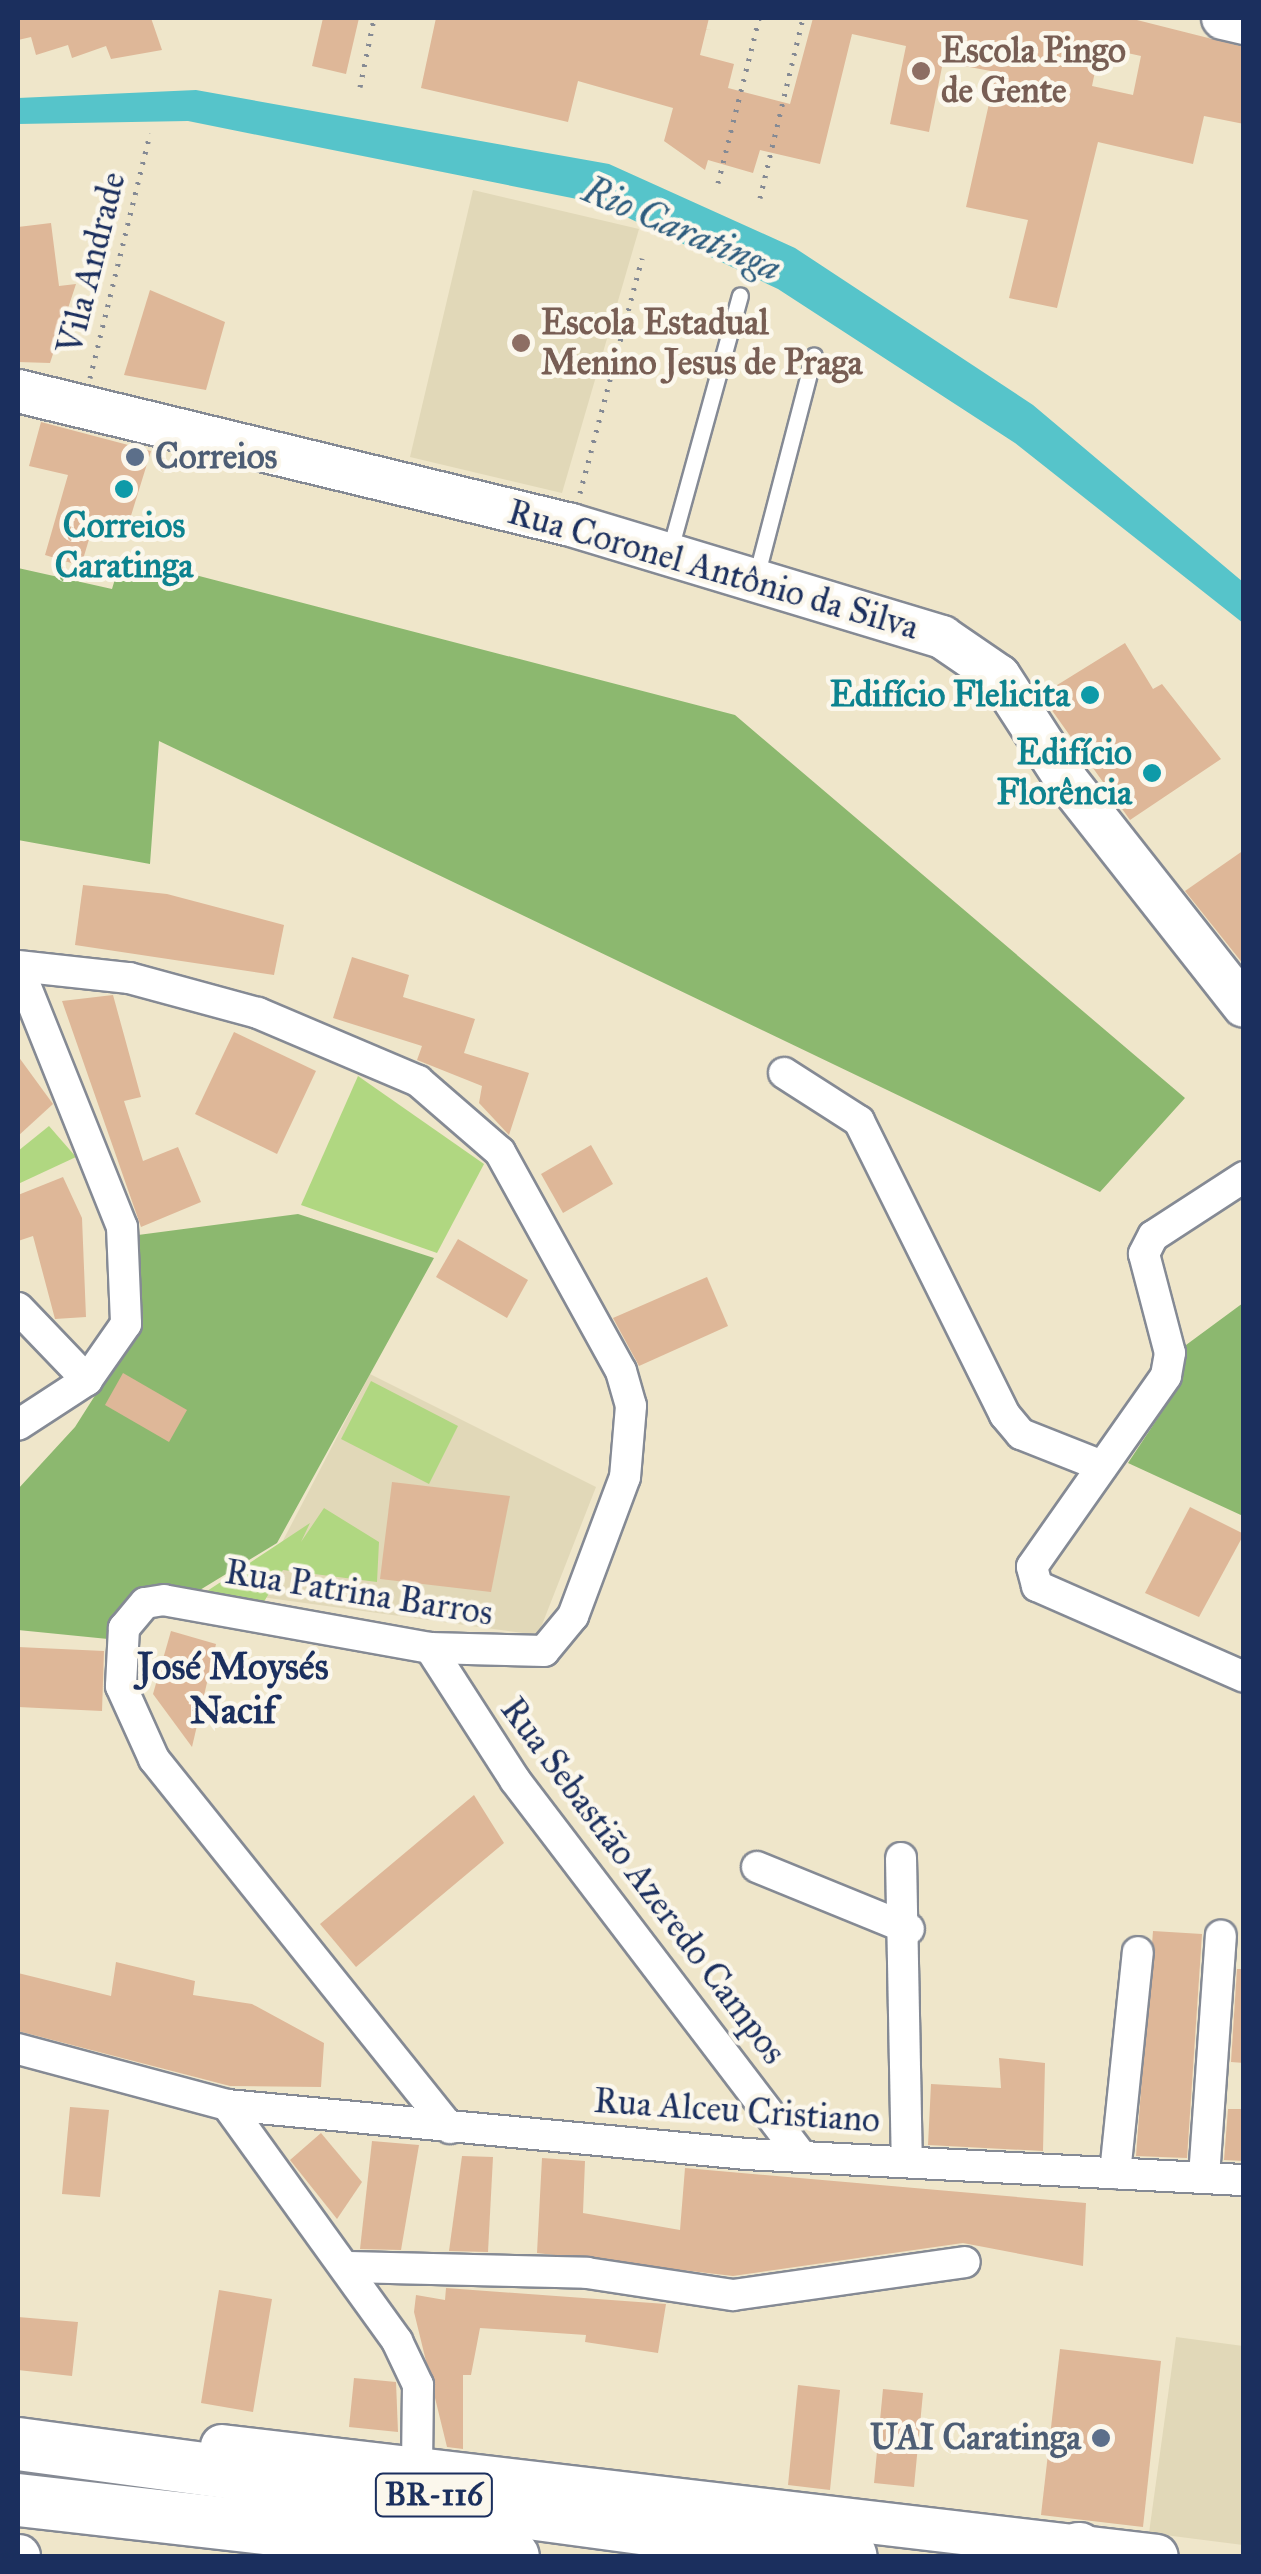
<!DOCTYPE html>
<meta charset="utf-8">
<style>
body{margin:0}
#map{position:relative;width:1261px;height:2574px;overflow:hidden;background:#efe6ca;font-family:"IM FELL Great Primer",serif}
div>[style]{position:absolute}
.built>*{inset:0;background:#e1d8b8}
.green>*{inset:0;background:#b0d781}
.forest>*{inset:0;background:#8cb86f}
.water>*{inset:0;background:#56c4ca}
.building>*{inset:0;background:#deb798}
.path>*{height:5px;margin-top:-2.5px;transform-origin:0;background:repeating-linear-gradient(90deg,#858a94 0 2.5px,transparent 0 10.5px)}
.roads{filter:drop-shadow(2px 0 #858a94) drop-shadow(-2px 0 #858a94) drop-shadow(0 2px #858a94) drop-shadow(0 -2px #858a94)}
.lane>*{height:15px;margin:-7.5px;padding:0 7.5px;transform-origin:7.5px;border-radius:7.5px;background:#fff}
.street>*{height:30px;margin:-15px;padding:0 15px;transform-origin:15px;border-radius:15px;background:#fff}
.secondary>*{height:42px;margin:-21px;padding:0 21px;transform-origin:21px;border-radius:21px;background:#fff}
.highway>*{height:52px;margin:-26px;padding:0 26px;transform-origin:26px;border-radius:26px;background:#fff}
.dots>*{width:28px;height:28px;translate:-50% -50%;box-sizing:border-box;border:5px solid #fbf7ec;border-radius:50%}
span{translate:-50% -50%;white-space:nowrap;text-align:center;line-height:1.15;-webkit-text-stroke:9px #fbf7ec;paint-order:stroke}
.shield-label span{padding:2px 8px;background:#fbf7ec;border:2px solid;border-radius:8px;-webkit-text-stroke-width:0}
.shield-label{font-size:32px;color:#1b2f5e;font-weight:700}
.education-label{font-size:35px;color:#785e54;font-weight:700}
.left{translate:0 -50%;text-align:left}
.street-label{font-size:35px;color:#1b2f5e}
.service-label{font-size:35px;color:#4e5e75;font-weight:700}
.right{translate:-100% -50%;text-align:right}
.culture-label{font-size:35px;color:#0d838f;font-weight:700}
.water-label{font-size:38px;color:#2d5c7e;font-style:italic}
.neighbourhood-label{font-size:38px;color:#1b2f5e;font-weight:700}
.frame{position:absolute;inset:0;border:20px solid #1b2f5e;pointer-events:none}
</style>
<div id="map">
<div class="built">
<div style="clip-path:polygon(473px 190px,639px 229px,562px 493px,410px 457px)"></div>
<div style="clip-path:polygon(370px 1374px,596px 1487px,538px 1635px,254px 1596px)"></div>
<div style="clip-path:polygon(1176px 2337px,1243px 2346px,1243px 2545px,1149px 2533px)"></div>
</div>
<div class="green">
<div style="clip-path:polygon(358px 1076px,484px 1164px,437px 1253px,301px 1205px)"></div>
<div style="clip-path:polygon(49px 1126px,76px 1157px,18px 1184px,18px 1151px)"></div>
<div style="clip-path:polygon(371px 1381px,458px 1426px,429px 1484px,341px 1439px)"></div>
<div style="clip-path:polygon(324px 1508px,379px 1542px,377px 1582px,283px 1570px,262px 1605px,198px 1597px,310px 1523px,301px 1542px)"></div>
</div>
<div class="forest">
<div style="clip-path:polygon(122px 556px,735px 715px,1185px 1098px,1100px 1192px,159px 741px,150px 864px,18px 840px,18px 568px,112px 589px)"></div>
<div style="clip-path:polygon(298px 1214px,434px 1258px,277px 1543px,118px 1640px,18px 1630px,18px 1489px,75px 1427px,141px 1323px,138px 1235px)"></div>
<div style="clip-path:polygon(1243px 1303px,1243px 1516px,1128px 1463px,1173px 1395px,1186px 1345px)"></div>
</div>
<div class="water">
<div style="clip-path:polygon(196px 90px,609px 164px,795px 248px,1033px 405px,1243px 582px,1243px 623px,1015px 443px,778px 289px,597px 203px,188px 121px,18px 124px,18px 98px)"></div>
</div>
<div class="building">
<div style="clip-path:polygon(18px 18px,151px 18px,162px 50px,111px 59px,106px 46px,72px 58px,68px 45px,36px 55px,31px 37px,18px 40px)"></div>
<div style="clip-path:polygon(323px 18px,359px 18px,346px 74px,312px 66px)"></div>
<div style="clip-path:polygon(evenodd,436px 18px,709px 18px,700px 55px,734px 64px,728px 88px,790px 104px,813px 18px,1129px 18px,1244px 47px,1244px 124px,1204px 116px,1193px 164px,1098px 142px,1057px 308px,1009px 298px,1028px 220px,966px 207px,996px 72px,943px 62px,929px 132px,890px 124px,906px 46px,852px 34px,820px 164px,760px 150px,753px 173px,708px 160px,705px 170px,664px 141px,673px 108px,578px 81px,568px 122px,421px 88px,436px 18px,1100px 47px,1141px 56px,1133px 95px,1092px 86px,1100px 47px)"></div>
<div style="clip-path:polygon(51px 223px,59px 286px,76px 284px,50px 363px,18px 362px,18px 227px)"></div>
<div style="clip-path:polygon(150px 290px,225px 322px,206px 390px,124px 375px)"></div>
<div style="clip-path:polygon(41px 422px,151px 451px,125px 535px,93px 526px,81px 566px,45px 555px,68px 475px,29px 466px)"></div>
<div style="clip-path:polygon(1125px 643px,1153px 689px,1162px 684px,1221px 759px,1130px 820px,1041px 695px)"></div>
<div style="clip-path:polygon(1244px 850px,1244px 965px,1185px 891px)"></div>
<div style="clip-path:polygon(83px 885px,167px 894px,284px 925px,274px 975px,75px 945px)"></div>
<div style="clip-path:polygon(352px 957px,409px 975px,403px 997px,475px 1019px,464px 1053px,529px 1073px,509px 1135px,479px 1103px,482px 1086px,417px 1060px,422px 1046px,333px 1018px)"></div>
<div style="clip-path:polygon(113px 995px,141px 1097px,124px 1101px,143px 1161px,178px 1147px,201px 1202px,141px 1227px,62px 1001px)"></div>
<div style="clip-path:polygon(234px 1032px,316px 1071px,277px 1154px,195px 1114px)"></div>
<div style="clip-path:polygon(18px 1056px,53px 1104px,18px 1136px)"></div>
<div style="clip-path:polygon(591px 1145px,613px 1184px,563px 1213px,541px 1174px)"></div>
<div style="clip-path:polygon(63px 1177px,82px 1218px,86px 1317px,55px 1319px,33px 1236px,18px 1241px,18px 1195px)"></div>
<div style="clip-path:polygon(458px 1239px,528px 1280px,507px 1318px,436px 1277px)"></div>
<div style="clip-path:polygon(707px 1277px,728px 1326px,639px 1366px,613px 1318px)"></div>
<div style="clip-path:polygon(123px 1373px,187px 1410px,169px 1442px,105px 1405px)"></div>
<div style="clip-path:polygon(392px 1482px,510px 1496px,491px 1592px,380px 1579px)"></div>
<div style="clip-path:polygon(1190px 1507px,1244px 1534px,1199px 1617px,1145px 1593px)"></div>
<div style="clip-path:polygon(171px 1631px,216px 1644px,192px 1747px,153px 1694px)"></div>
<div style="clip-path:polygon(18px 1647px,104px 1651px,102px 1711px,18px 1707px)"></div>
<div style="clip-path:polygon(474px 1795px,504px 1843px,356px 1967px,320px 1924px)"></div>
<div style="clip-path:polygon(1153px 1931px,1202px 1934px,1187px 2158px,1136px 2156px)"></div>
<div style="clip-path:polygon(116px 1962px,195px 1981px,193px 1995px,252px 2004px,324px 2043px,321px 2087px,230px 2086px,18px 2031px,18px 1973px,111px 1996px)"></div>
<div style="clip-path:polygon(1237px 1969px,1244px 1969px,1244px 2063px,1231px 2062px)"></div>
<div style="clip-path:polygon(999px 2058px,1045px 2063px,1043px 2151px,928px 2145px,931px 2084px,1001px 2088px)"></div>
<div style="clip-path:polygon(70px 2107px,109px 2110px,100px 2197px,62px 2194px)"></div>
<div style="clip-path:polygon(1228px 2109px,1244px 2109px,1244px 2161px,1224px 2160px)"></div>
<div style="clip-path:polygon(321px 2133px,362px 2182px,337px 2219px,290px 2160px)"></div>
<div style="clip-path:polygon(372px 2141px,419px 2145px,401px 2250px,360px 2249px)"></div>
<div style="clip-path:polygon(462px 2156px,493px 2157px,488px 2252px,449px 2251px)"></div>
<div style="clip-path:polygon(542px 2158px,585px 2161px,583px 2213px,680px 2230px,685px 2168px,1086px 2203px,1083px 2266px,963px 2243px,733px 2276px,537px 2253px)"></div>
<div style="clip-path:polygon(446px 2288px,666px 2304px,658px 2353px,585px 2342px,586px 2335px,480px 2328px,471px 2375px,463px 2375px,463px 2449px,447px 2447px,414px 2312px,416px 2295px,445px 2300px)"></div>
<div style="clip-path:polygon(219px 2290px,272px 2299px,253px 2412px,201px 2403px)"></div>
<div style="clip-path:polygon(18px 2317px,78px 2322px,72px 2376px,18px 2370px)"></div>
<div style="clip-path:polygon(1060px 2349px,1161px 2361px,1143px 2527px,1041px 2515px)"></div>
<div style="clip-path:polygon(354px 2378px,396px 2382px,398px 2432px,349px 2427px)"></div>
<div style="clip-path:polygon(798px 2385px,840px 2390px,830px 2490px,788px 2485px)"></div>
<div style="clip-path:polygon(883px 2389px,923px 2393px,914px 2487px,874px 2483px)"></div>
</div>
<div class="path">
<div style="left:360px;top:87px;width:70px;rotate:-78.5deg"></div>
<div style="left:718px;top:183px;width:170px;rotate:-76deg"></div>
<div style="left:760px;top:198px;width:185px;rotate:-76.6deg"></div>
<div style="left:90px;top:378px;width:252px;rotate:-76.2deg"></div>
<div style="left:580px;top:493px;width:243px;rotate:-75.2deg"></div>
</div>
<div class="roads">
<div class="lane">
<div style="left:669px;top:553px;width:267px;rotate:-74.6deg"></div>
<div style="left:756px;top:577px;width:229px;rotate:-75.4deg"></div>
</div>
<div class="street">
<div style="left:18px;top:966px;width:112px;rotate:6.2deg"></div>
<div style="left:129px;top:978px;width:134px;rotate:15.2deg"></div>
<div style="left:258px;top:1013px;width:174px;rotate:23deg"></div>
<div style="left:418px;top:1081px;width:108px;rotate:40.9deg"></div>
<div style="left:500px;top:1152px;width:250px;rotate:61.1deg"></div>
<div style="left:621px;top:1371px;width:36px;rotate:74deg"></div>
<div style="left:631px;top:1406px;width:71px;rotate:94.8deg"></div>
<div style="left:625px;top:1477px;width:148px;rotate:110.5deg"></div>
<div style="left:573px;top:1616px;width:45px;rotate:129.6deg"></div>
<div style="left:544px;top:1651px;width:114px;rotate:-178.5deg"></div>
<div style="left:430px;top:1648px;width:270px;rotate:-169.8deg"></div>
<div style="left:164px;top:1600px;width:19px;rotate:171deg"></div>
<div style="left:145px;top:1603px;width:33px;rotate:130deg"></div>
<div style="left:124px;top:1628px;width:58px;rotate:93deg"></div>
<div style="left:121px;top:1686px;width:80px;rotate:65.7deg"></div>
<div style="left:154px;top:1759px;width:473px;rotate:51.3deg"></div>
<div style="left:18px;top:967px;width:280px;rotate:68.2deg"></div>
<div style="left:122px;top:1227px;width:97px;rotate:87.6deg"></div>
<div style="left:126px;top:1324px;width:68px;rotate:124.9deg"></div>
<div style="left:784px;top:1073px;width:89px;rotate:32.6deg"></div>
<div style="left:859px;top:1121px;width:328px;rotate:63.6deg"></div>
<div style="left:1005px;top:1415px;width:25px;rotate:50deg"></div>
<div style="left:1021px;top:1434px;width:87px;rotate:21.6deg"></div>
<div style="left:1244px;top:1177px;width:108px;rotate:147deg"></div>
<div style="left:1153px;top:1236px;width:20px;rotate:117deg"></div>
<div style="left:1144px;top:1254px;width:102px;rotate:75.3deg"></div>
<div style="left:1170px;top:1353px;width:23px;rotate:100deg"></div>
<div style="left:1166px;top:1376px;width:233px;rotate:125.1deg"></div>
<div style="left:1032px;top:1567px;width:20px;rotate:75deg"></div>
<div style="left:1037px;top:1586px;width:226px;rotate:23.7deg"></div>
<div style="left:18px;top:1308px;width:100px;rotate:46.2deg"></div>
<div style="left:87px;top:1380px;width:82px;rotate:146.9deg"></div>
<div style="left:430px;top:1648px;width:157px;rotate:57.2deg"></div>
<div style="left:515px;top:1780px;width:472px;rotate:52.7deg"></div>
<div style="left:901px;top:1858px;width:301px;rotate:88.9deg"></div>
<div style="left:757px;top:1867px;width:164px;rotate:22.2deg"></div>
<div style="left:18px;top:2049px;width:216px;rotate:15deg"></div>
<div style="left:227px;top:2105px;width:291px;rotate:54.2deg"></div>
<div style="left:397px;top:2341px;width:49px;rotate:64.5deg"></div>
<div style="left:418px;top:2385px;width:84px;rotate:90.7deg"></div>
<div style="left:227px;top:2105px;width:521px;rotate:5.39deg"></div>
<div style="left:746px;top:2154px;width:499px;rotate:3deg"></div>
<div style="left:1115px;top:2173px;width:222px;rotate:-84.1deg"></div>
<div style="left:1204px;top:2177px;width:242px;rotate:-86deg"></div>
<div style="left:349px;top:2267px;width:238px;rotate:1.4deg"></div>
<div style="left:587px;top:2273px;width:148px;rotate:8.6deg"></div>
<div style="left:733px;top:2295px;width:234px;rotate:-8.1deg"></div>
</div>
<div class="secondary">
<div style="left:1223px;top:18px;width:22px;rotate:13deg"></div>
<div style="left:18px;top:391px;width:569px;rotate:13.62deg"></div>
<div style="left:571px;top:525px;width:388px;rotate:16.8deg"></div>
<div style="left:942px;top:637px;width:69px;rotate:34.4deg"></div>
<div style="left:999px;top:676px;width:125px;rotate:57.1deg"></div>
<div style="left:1067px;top:781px;width:286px;rotate:51.8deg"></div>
<div style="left:222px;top:2446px;width:941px;rotate:6.71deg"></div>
<div style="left:18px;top:2556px;width:1px"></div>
</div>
<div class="highway">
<div style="left:18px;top:2444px;width:840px;rotate:7.67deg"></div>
<div style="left:18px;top:2500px;width:498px;rotate:6.5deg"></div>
<div style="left:1079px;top:2549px;width:9px;rotate:49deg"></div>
</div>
</div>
<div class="dots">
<div style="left:921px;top:71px;background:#8d6e63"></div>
<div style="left:521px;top:343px;background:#8d6e63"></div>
<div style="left:135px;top:457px;background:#5c6f8a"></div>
<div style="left:124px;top:489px;background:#0f9aa8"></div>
<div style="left:1090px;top:695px;background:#0f9aa8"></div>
<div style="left:1152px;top:773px;background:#0f9aa8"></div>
<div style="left:1101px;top:2438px;background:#5c6f8a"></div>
</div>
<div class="shield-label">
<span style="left:434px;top:2495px">BR-116</span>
</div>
<div class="education-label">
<span class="left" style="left:941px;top:71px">Escola Pingo<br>de Gente</span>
<span class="left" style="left:541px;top:343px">Escola Estadual<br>Menino Jesus de Praga</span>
</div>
<div class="street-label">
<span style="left:92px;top:263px;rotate:-76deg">Vila Andrade</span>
<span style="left:713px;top:570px;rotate:16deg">Rua Coronel Antônio da Silva</span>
<span style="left:359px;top:1593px;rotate:9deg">Rua Patrina Barros</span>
<span style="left:643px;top:1881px;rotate:53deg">Rua Sebastião Azeredo Campos</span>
<span style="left:737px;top:2111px;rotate:4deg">Rua Alceu Cristiano</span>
</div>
<div class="service-label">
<span class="left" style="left:155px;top:457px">Correios</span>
<span class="right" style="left:1081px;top:2438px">UAI Caratinga</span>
</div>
<div class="culture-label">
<span style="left:124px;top:546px">Correios<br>Caratinga</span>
<span class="right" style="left:1070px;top:695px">Edifício Flelicita</span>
<span class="right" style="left:1132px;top:773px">Edifício<br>Florência</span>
</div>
<div class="water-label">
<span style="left:682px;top:229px;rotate:23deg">Rio Caratinga</span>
</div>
<div class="neighbourhood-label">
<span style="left:233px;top:1689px">José Moysés<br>Nacif</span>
</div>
<div class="frame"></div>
</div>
